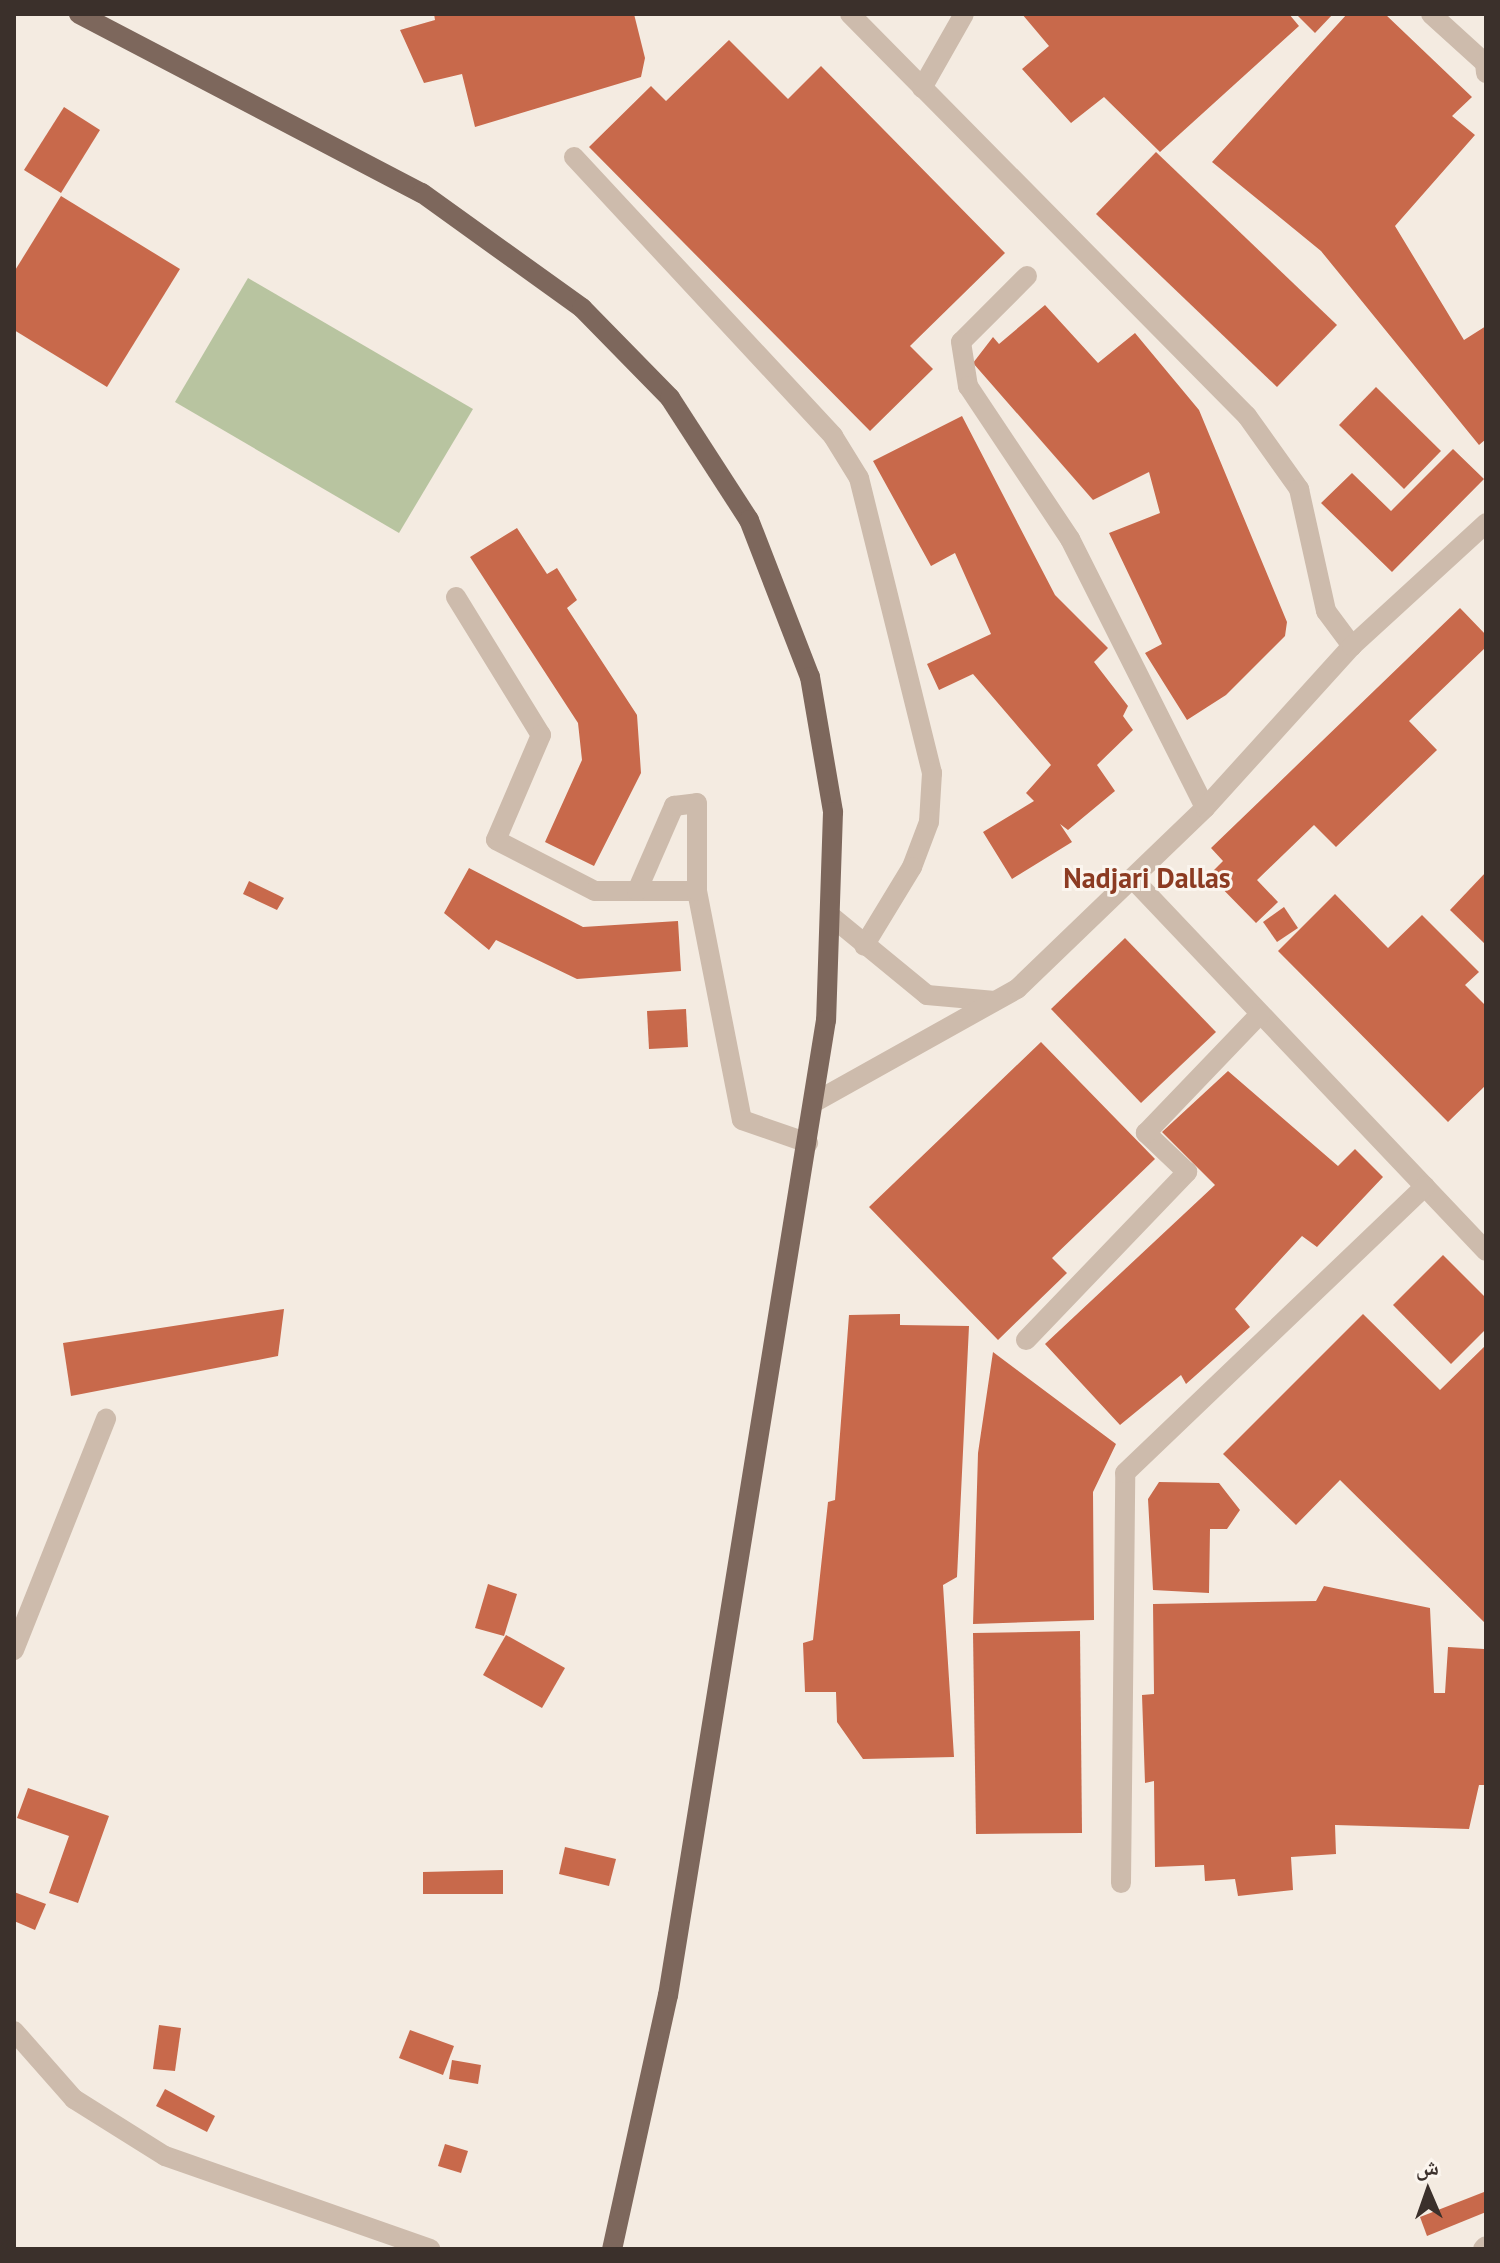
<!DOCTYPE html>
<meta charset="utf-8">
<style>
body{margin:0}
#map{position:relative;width:1500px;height:2263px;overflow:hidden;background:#f4ebe1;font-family:"PT Sans","Noto Naskh Arabic",sans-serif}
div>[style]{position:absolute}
.green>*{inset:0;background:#b8c4a0}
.building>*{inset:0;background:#c8694b}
.lane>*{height:20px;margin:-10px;padding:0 10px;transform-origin:10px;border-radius:10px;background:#cdbbac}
.street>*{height:20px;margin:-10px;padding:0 10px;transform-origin:10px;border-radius:10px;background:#cdbbac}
.primary>*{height:20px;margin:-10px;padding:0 10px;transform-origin:10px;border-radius:10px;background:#7d675c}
span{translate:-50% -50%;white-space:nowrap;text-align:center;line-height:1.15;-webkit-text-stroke:6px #fbf5ee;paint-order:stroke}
.quarter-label{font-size:28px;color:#8c3b22;font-weight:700}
.frame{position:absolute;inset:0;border:16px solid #3b302b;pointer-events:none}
.north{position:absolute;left:1388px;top:2151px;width:80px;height:80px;-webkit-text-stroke:6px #fbf5ee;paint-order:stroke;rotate:358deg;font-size:22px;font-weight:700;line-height:32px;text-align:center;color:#3b302b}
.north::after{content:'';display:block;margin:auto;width:28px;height:36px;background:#3b302b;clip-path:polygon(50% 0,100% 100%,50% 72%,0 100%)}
</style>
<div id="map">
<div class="green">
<div style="clip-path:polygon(248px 278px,473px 409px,399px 533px,175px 402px)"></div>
</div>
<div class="building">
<div style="clip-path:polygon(434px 14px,634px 14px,645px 58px,641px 77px,475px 127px,462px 74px,424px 83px,400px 30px,435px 20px)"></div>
<div style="clip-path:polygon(1022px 14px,1289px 14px,1299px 26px,1160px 152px,1104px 97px,1071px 123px,1022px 69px,1049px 46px)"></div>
<div style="clip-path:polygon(1296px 14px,1333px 14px,1315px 33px)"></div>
<div style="clip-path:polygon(1347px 14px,1385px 14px,1472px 97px,1452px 116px,1475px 135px,1395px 226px,1464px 340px,1486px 326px,1486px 439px,1479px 445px,1321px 251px,1212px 162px)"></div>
<div style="clip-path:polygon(729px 40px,788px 99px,821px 66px,1005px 253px,910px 346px,933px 369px,870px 431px,589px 147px,651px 86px,666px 101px)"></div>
<div style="clip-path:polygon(64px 107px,100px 130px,61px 193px,24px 170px)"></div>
<div style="clip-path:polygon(1156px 152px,1337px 325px,1277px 387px,1096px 214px)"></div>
<div style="clip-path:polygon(61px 196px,180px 269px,107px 387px,14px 330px,14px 272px)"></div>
<div style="clip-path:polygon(1045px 305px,1098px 363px,1135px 333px,1199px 410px,1287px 622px,1285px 636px,1226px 695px,1187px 720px,1145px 653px,1162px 644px,1109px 533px,1160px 513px,1149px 472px,1093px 500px,973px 363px,993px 337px,999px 344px)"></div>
<div style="clip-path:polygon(1376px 387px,1441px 451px,1404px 489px,1339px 425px)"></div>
<div style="clip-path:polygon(962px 416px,1055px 595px,1108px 648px,1094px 662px,1128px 706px,1123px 716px,1133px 730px,1097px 765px,1115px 791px,1068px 830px,1060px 824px,1072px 842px,1012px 879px,983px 832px,1034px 801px,1026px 793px,1051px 765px,973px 674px,939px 690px,927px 664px,991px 634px,955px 553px,931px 566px,873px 461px)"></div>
<div style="clip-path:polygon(1453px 449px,1484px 479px,1392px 572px,1321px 503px,1352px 473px,1391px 511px)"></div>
<div style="clip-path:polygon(517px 528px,547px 574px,557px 568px,577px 600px,567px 608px,637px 715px,641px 773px,594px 866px,545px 842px,582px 760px,578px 723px,470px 557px)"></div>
<div style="clip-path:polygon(1460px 608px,1486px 635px,1486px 647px,1409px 721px,1437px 750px,1336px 847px,1314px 825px,1257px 880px,1278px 902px,1256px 923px,1209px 875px,1223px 861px,1211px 848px)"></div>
<div style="clip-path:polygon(469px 868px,583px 927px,678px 921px,681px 971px,577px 979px,496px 940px,489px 950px,444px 913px)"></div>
<div style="clip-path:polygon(1486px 872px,1486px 945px,1450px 910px)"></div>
<div style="clip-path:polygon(249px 881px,284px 898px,277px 910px,243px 894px)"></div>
<div style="clip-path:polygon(1335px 894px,1388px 948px,1422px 915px,1479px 972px,1465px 985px,1486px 1006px,1486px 1085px,1448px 1122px,1278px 951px)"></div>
<div style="clip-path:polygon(1284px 907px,1298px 928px,1277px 942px,1263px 922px)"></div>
<div style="clip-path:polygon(1125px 938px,1216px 1032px,1141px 1103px,1051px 1009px)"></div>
<div style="clip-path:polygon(686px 1009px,688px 1047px,649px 1049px,647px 1011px)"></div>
<div style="clip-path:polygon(1041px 1042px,1155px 1159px,1052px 1258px,1067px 1273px,998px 1340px,869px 1207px)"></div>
<div style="clip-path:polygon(1228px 1071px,1338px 1166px,1355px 1149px,1383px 1177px,1317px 1247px,1302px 1236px,1235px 1309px,1250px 1327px,1186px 1384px,1181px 1375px,1120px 1425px,1045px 1344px,1215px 1185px,1162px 1132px)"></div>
<div style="clip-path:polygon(1443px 1255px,1486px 1298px,1486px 1329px,1451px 1364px,1393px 1305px)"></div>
<div style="clip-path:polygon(284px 1309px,278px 1356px,71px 1396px,63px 1343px)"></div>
<div style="clip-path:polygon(900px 1314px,900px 1325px,969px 1326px,957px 1577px,943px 1585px,954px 1757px,863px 1759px,837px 1722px,836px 1692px,805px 1692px,803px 1643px,813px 1640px,828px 1502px,835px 1500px,849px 1315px)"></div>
<div style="clip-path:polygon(1363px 1314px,1440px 1390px,1486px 1345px,1486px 1624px,1340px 1480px,1296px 1525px,1223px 1454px)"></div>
<div style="clip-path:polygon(993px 1352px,1116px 1444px,1093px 1492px,1094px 1620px,973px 1624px,978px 1453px)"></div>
<div style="clip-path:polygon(1159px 1482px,1219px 1483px,1240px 1510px,1227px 1529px,1210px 1529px,1209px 1593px,1153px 1590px,1148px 1499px)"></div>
<div style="clip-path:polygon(488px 1584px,517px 1594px,504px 1636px,475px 1628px)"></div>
<div style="clip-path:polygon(1324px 1586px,1430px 1608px,1434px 1693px,1445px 1693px,1448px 1647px,1484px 1649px,1486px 1785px,1479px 1785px,1469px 1829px,1335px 1825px,1336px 1854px,1291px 1857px,1293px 1890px,1238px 1896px,1235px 1879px,1205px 1881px,1204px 1865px,1155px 1867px,1154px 1781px,1145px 1783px,1142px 1695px,1154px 1694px,1153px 1604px,1316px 1601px)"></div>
<div style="clip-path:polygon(1080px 1631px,1082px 1833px,976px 1834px,973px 1633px)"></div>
<div style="clip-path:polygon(506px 1635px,565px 1668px,542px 1708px,483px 1675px)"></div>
<div style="clip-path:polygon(28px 1788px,109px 1816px,78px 1903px,49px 1893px,69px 1836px,17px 1818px)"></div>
<div style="clip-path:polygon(565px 1847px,616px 1859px,609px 1886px,559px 1874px)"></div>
<div style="clip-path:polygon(503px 1870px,503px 1894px,423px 1894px,423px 1872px)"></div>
<div style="clip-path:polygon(14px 1892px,46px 1904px,35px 1930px,14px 1921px)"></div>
<div style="clip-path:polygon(159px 2025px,181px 2028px,175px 2071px,153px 2069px)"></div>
<div style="clip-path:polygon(410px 2030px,454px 2046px,443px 2075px,399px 2058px)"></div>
<div style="clip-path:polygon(452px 2060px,481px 2065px,478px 2084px,449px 2079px)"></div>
<div style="clip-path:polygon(165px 2089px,215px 2116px,207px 2132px,156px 2106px)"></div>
<div style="clip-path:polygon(445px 2144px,468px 2151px,461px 2173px,438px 2166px)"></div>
<div style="clip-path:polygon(1484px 2192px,1486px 2212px,1427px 2236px,1420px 2217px)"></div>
</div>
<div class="lane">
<div style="left:14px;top:1650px;width:249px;rotate:-68.3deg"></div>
<div style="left:14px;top:2031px;width:91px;rotate:48.6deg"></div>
<div style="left:74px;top:2099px;width:107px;rotate:32.1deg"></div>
<div style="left:165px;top:2156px;width:281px;rotate:19.3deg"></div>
<div style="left:1483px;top:2249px;width:4px;rotate:-45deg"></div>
</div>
<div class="street">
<div style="left:850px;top:14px;width:565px;rotate:45.36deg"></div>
<div style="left:1247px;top:416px;width:90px;rotate:54.5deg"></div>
<div style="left:1299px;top:489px;width:125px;rotate:77.5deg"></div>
<div style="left:1326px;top:611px;width:44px;rotate:53.4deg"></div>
<div style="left:1431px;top:14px;width:73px;rotate:42.2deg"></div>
<div style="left:1485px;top:63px;width:10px;rotate:84deg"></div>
<div style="left:922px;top:88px;width:85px;rotate:-60.4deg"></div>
<div style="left:574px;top:157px;width:381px;rotate:47.1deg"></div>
<div style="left:833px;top:436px;width:49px;rotate:58.2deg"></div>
<div style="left:859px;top:478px;width:304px;rotate:76.1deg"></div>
<div style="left:932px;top:773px;width:49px;rotate:93.5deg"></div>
<div style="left:929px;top:822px;width:48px;rotate:110.7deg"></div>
<div style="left:912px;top:867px;width:92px;rotate:121.3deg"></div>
<div style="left:1027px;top:276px;width:93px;rotate:135deg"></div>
<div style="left:961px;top:342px;width:45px;rotate:81deg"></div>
<div style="left:968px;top:386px;width:184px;rotate:56.3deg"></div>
<div style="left:1070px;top:539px;width:301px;rotate:63.3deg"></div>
<div style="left:456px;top:597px;width:162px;rotate:58.4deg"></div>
<div style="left:541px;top:735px;width:114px;rotate:113.2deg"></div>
<div style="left:496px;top:840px;width:111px;rotate:27.3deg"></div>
<div style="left:595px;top:891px;width:102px"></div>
<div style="left:697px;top:891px;width:233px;rotate:78.9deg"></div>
<div style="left:742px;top:1120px;width:70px;rotate:19.2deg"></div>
<div style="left:1133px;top:879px;width:513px;rotate:46.5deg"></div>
<div style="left:637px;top:891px;width:93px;rotate:-66.5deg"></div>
<div style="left:674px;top:806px;width:23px;rotate:-7deg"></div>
<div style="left:697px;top:803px;width:88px;rotate:90deg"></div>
<div style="left:832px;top:917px;width:123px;rotate:39.4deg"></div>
<div style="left:927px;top:995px;width:68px;rotate:5deg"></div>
<div style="left:813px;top:1103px;width:234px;rotate:-29.2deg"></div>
<div style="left:1017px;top:989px;width:261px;rotate:-43.9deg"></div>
<div style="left:1205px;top:808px;width:219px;rotate:-47.8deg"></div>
<div style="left:1352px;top:646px;width:182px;rotate:-42.5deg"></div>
<div style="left:1026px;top:1340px;width:233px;rotate:-46.2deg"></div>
<div style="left:1187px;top:1172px;width:57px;rotate:-136.4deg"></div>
<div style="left:1146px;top:1133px;width:165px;rotate:-46.2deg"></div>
<div style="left:1121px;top:1883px;width:410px;rotate:-89.4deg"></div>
<div style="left:1125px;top:1473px;width:415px;rotate:-43.7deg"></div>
</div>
<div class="primary">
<div style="left:79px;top:14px;width:387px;rotate:27.6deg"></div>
<div style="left:422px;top:193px;width:197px;rotate:35.7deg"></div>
<div style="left:582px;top:308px;width:126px;rotate:45.6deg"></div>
<div style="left:670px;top:398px;width:145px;rotate:57.1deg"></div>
<div style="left:749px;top:520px;width:168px;rotate:68.8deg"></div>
<div style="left:810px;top:677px;width:137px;rotate:80.3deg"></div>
<div style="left:833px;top:812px;width:208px;rotate:91.9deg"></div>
<div style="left:826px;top:1020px;width:988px;rotate:99.2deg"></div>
<div style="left:668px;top:1995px;width:260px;rotate:102.4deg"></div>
</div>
<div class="quarter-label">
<span style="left:1147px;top:878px">Nadjari Dallas</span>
</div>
<div class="frame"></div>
<div class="north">ش</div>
</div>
